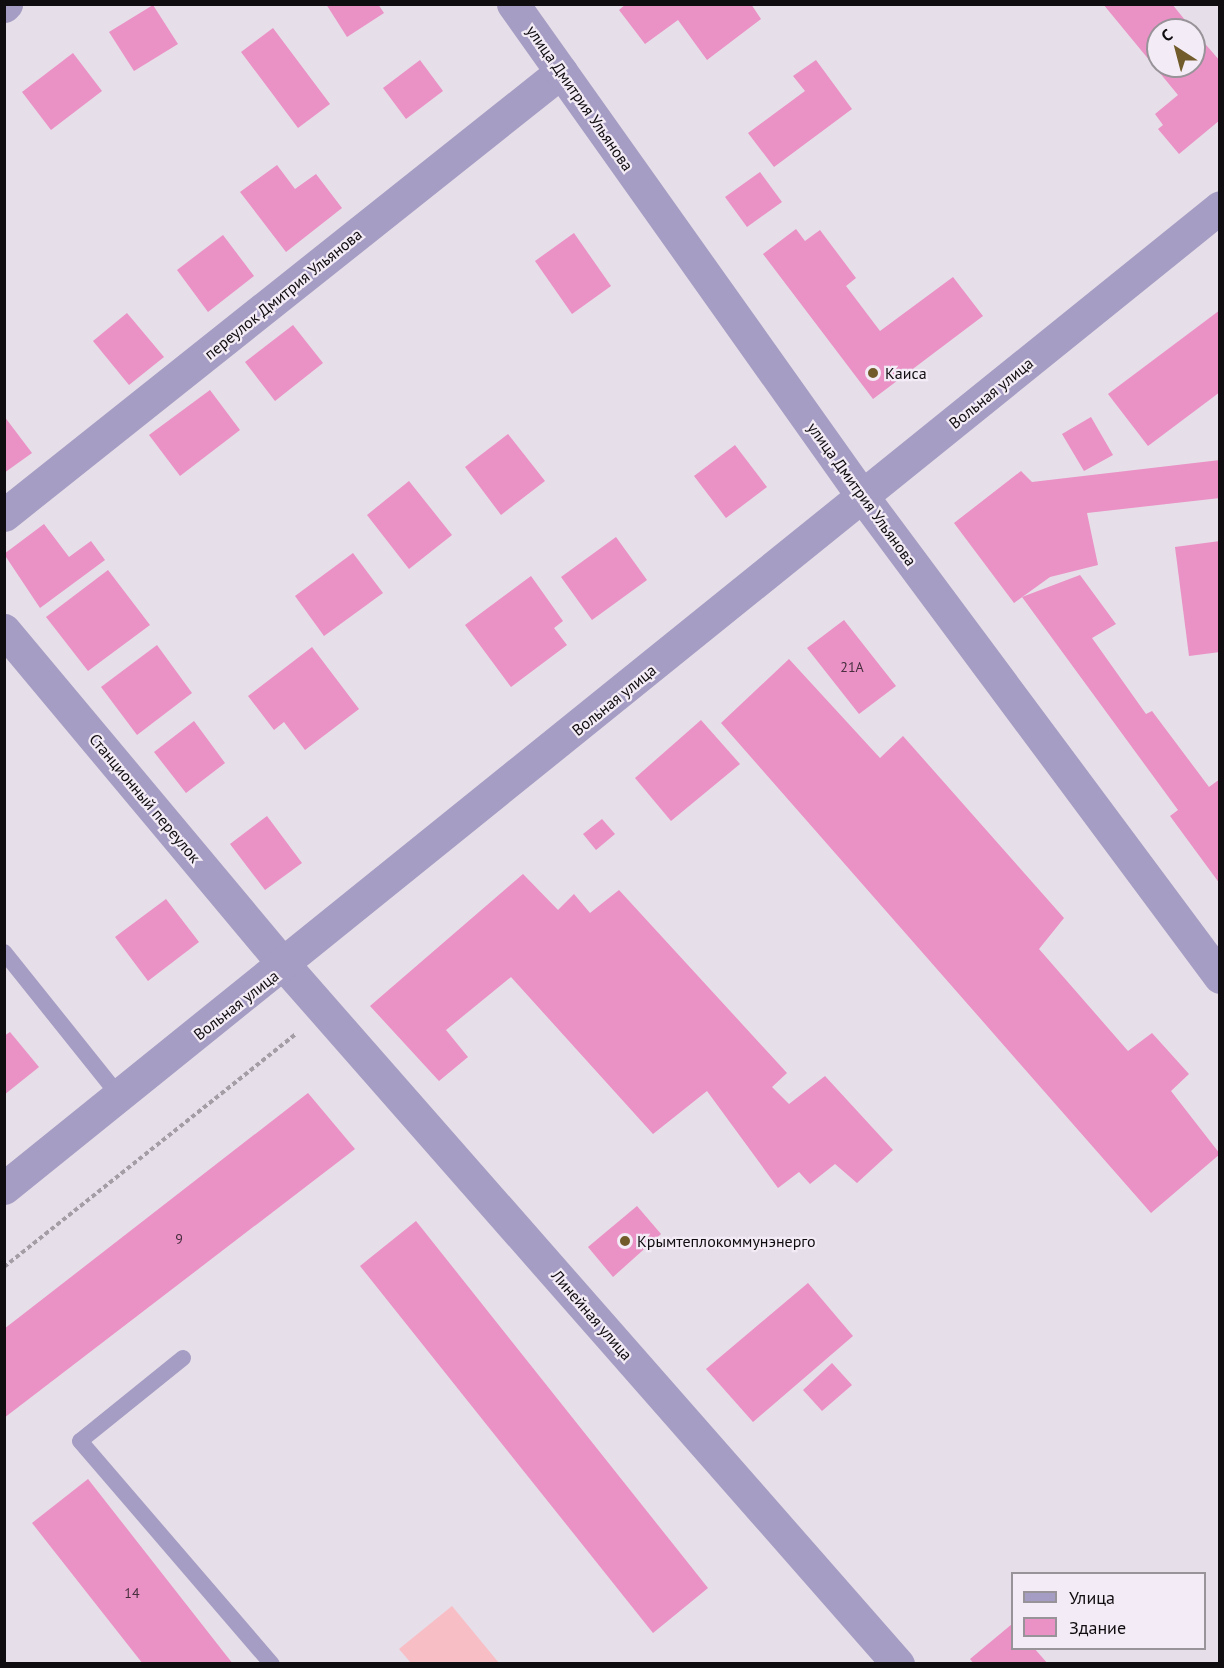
<!DOCTYPE html>
<meta charset="utf-8">
<style>
body{margin:0}
#map{position:relative;width:1224px;height:1668px;overflow:hidden;background:#e6dee8;font-family:"PT Sans",sans-serif}
div>[style]{position:absolute}
.green>*{inset:0;background:#f8bec6}
.building>*{inset:0;background:#ea91c5}
.path>*{height:4px;margin-top:-2px;transform-origin:0;background:repeating-linear-gradient(90deg,#a49da5 0 4.5px,transparent 0 7.5px)}
.service>*{height:16px;margin:-8px;padding:0 8px;transform-origin:8px;border-radius:8px;background:#a59dc3}
.minor>*{height:33px;margin:-16.5px;padding:0 16.5px;transform-origin:16.5px;border-radius:16.5px;background:#a59dc3}
.tertiary>*{height:33px;margin:-16.5px;padding:0 16.5px;transform-origin:16.5px;border-radius:16.5px;background:#a59dc3}
.dots>*{width:16px;height:16px;translate:-50% -50%;box-sizing:border-box;border:3px solid #f3ebf5;border-radius:50%}
span{translate:-50% -50%;white-space:nowrap;text-align:center;line-height:1.15;-webkit-text-stroke:4.5px #f3ebf5;paint-order:stroke}
.number-label{font-size:14px;color:#462e3d}
.number-label span{-webkit-text-stroke-width:0}
.street-label{font-size:16px;color:#100d10}
.poi-label{font-size:16px;color:#100d10}
.left{translate:0 -50%;text-align:left}
.frame{position:absolute;inset:0;border:6px solid #100d10;pointer-events:none}
.legend{position:absolute;left:1011px;top:1572px;width:195px;height:78px;box-sizing:border-box;background:#f3ebf5;border:2px solid #989299;margin:0;padding:8px 10px;list-style:none;font-size:18px;color:#100d10}
.legend li{display:flex;align-items:center;gap:12px;height:30px}
.legend b{width:30px;border:2px solid #989299}
.north{position:absolute;left:1146px;top:18px;width:60px;height:60px;box-sizing:border-box;background:#f3ebf5;border:2px solid #989299;border-radius:50%;rotate:324deg;font-size:16px;font-weight:700;line-height:24px;text-align:center;color:#100d10}
.north::after{content:'';display:block;margin:auto;width:21px;height:27px;background:#725b2b;clip-path:polygon(50% 0,100% 100%,50% 72%,0 100%)}
</style>
<div id="map">
<div class="green">
<div style="clip-path:polygon(452px 1606px,499px 1663px,411px 1663px,399px 1649px)"></div>
</div>
<div class="building">
<div style="clip-path:polygon(326px 4px,378px 4px,384px 13px,347px 37px)"></div>
<div style="clip-path:polygon(626px 4px,751px 4px,761px 19px,707px 60px,678px 20px,645px 44px,619px 10px)"></div>
<div style="clip-path:polygon(1103px 4px,1172px 4px,1193px 30px,1158px 30px,1158px 66px,1194px 66px,1194px 31px,1220px 61px,1220px 120px,1179px 154px,1158px 129px,1163px 125px,1155px 114px,1178px 95px)"></div>
<div style="clip-path:polygon(153px 5px,178px 44px,134px 71px,109px 32px)"></div>
<div style="clip-path:polygon(273px 28px,330px 104px,298px 128px,241px 52px)"></div>
<div style="clip-path:polygon(73px 53px,102px 91px,51px 130px,22px 92px)"></div>
<div style="clip-path:polygon(420px 60px,443px 91px,406px 119px,383px 88px)"></div>
<div style="clip-path:polygon(816px 60px,852px 109px,774px 167px,748px 133px,805px 91px,793px 76px)"></div>
<div style="clip-path:polygon(277px 165px,295px 189px,316px 174px,342px 208px,286px 252px,240px 192px)"></div>
<div style="clip-path:polygon(760px 172px,782px 202px,747px 227px,725px 197px)"></div>
<div style="clip-path:polygon(796px 229px,805px 241px,820px 230px,856px 278px,846px 286px,880px 331px,953px 277px,983px 316px,873px 399px,763px 254px)"></div>
<div style="clip-path:polygon(574px 233px,611px 286px,572px 314px,535px 261px)"></div>
<div style="clip-path:polygon(223px 235px,254px 276px,208px 312px,177px 270px)"></div>
<div style="clip-path:polygon(1220px 310px,1220px 392px,1148px 446px,1108px 394px)"></div>
<div style="clip-path:polygon(127px 313px,164px 357px,129px 385px,93px 341px)"></div>
<div style="clip-path:polygon(293px 325px,323px 363px,275px 401px,245px 362px)"></div>
<div style="clip-path:polygon(210px 390px,240px 430px,180px 476px,149px 435px)"></div>
<div style="clip-path:polygon(4px 416px,32px 453px,4px 473px)"></div>
<div style="clip-path:polygon(1091px 417px,1113px 455px,1084px 471px,1062px 434px)"></div>
<div style="clip-path:polygon(508px 434px,545px 481px,501px 515px,465px 467px)"></div>
<div style="clip-path:polygon(735px 445px,767px 487px,726px 518px,694px 476px)"></div>
<div style="clip-path:polygon(1220px 460px,1220px 498px,1087px 513px,1098px 565px,1050px 577px,1014px 603px,954px 523px,1021px 471px,1032px 482px)"></div>
<div style="clip-path:polygon(409px 481px,452px 535px,409px 569px,367px 515px)"></div>
<div style="clip-path:polygon(44px 524px,69px 557px,91px 541px,105px 560px,40px 608px,4px 554px)"></div>
<div style="clip-path:polygon(616px 537px,647px 580px,592px 620px,561px 577px)"></div>
<div style="clip-path:polygon(1220px 541px,1220px 652px,1189px 656px,1175px 547px)"></div>
<div style="clip-path:polygon(353px 553px,383px 593px,324px 636px,295px 596px)"></div>
<div style="clip-path:polygon(108px 570px,150px 625px,88px 671px,46px 617px)"></div>
<div style="clip-path:polygon(1080px 575px,1116px 624px,1092px 638px,1146px 714px,1152px 711px,1209px 787px,1220px 779px,1220px 884px,1170px 816px,1178px 810px,1022px 597px)"></div>
<div style="clip-path:polygon(531px 576px,563px 621px,554px 628px,567px 645px,511px 687px,465px 625px)"></div>
<div style="clip-path:polygon(844px 620px,896px 686px,859px 714px,807px 648px)"></div>
<div style="clip-path:polygon(157px 645px,192px 693px,137px 735px,101px 687px)"></div>
<div style="clip-path:polygon(312px 647px,359px 709px,305px 750px,284px 722px,274px 730px,248px 696px)"></div>
<div style="clip-path:polygon(789px 659px,880px 758px,903px 736px,1064px 918px,1039px 949px,1128px 1051px,1152px 1033px,1189px 1074px,1171px 1091px,1220px 1154px,1151px 1213px,721px 723px)"></div>
<div style="clip-path:polygon(701px 720px,740px 764px,671px 821px,635px 778px)"></div>
<div style="clip-path:polygon(194px 721px,225px 763px,186px 793px,154px 752px)"></div>
<div style="clip-path:polygon(267px 816px,302px 863px,265px 890px,230px 844px)"></div>
<div style="clip-path:polygon(602px 819px,615px 834px,596px 850px,583px 834px)"></div>
<div style="clip-path:polygon(523px 874px,558px 910px,574px 894px,590px 913px,619px 890px,787px 1073px,772px 1087px,789px 1104px,825px 1076px,893px 1150px,857px 1183px,835px 1164px,810px 1184px,799px 1172px,778px 1188px,707px 1091px,653px 1134px,511px 977px,446px 1030px,468px 1057px,439px 1081px,370px 1006px)"></div>
<div style="clip-path:polygon(166px 899px,199px 942px,148px 981px,115px 937px)"></div>
<div style="clip-path:polygon(10px 1032px,39px 1067px,4px 1095px,4px 1036px)"></div>
<div style="clip-path:polygon(308px 1093px,355px 1149px,4px 1418px,4px 1329px)"></div>
<div style="clip-path:polygon(637px 1206px,661px 1234px,613px 1277px,588px 1247px)"></div>
<div style="clip-path:polygon(416px 1221px,708px 1588px,653px 1633px,360px 1266px)"></div>
<div style="clip-path:polygon(808px 1283px,853px 1336px,753px 1422px,706px 1369px)"></div>
<div style="clip-path:polygon(832px 1363px,852px 1385px,822px 1411px,803px 1390px)"></div>
<div style="clip-path:polygon(88px 1479px,233px 1664px,143px 1664px,32px 1523px)"></div>
<div style="clip-path:polygon(1012px 1624px,1012px 1648px,1034px 1648px,1048px 1664px,974px 1664px,970px 1659px)"></div>
</div>
<div class="path">
<div style="left:4px;top:1267px;width:374px;rotate:-38.6deg"></div>
</div>
<div class="service">
<div style="left:4px;top:952px;width:186px;rotate:51.3deg"></div>
<div style="left:183px;top:1358px;width:132px;rotate:141.1deg"></div>
<div style="left:80px;top:1441px;width:294px;rotate:49.3deg"></div>
</div>
<div class="minor">
<div style="left:4px;top:6px;width:3px;rotate:-45deg"></div>
<div style="left:4px;top:515px;width:712px;rotate:-38.5deg"></div>
<div style="left:4px;top:630px;width:438px;rotate:50.1deg"></div>
<div style="left:285px;top:966px;width:929px;rotate:48.71deg"></div>
</div>
<div class="tertiary">
<div style="left:513px;top:4px;width:605px;rotate:54.63deg"></div>
<div style="left:863px;top:497px;width:598px;rotate:53.36deg"></div>
<div style="left:4px;top:1188px;width:1562px;rotate:-38.89deg"></div>
</div>
<div class="dots">
<div style="left:873px;top:373px;background:#725b2b"></div>
<div style="left:625px;top:1241px;background:#725b2b"></div>
</div>
<div class="number-label">
<span style="left:852px;top:667px">21А</span>
<span style="left:179px;top:1239px">9</span>
<span style="left:132px;top:1593px">14</span>
</div>
<div class="street-label">
<span style="left:580px;top:98px;rotate:55deg">улица Дмитрия Ульянова</span>
<span style="left:283px;top:294px;rotate:-39deg">переулок Дмитрия Ульянова</span>
<span style="left:991px;top:393px;rotate:-39deg">Вольная улица</span>
<span style="left:862px;top:494px;rotate:54deg">улица Дмитрия Ульянова</span>
<span style="left:614px;top:700px;rotate:-39deg">Вольная улица</span>
<span style="left:145px;top:798px;rotate:50deg">Станционный переулок</span>
<span style="left:236px;top:1005px;rotate:-38deg">Вольная улица</span>
<span style="left:592px;top:1315px;rotate:49deg">Линейная улица</span>
</div>
<div class="poi-label">
<span class="left" style="left:885px;top:373px">Каиса</span>
<span class="left" style="left:637px;top:1241px">Крымтеплокоммунэнерго</span>
</div>
<div class="frame"></div>
<ul class="legend">
<li><b style="height:8px;background:#a59dc3"></b>Улица</li>
<li><b style="height:16px;background:#ea91c5"></b>Здание</li>
</ul>
<div class="north">С</div>
</div>
